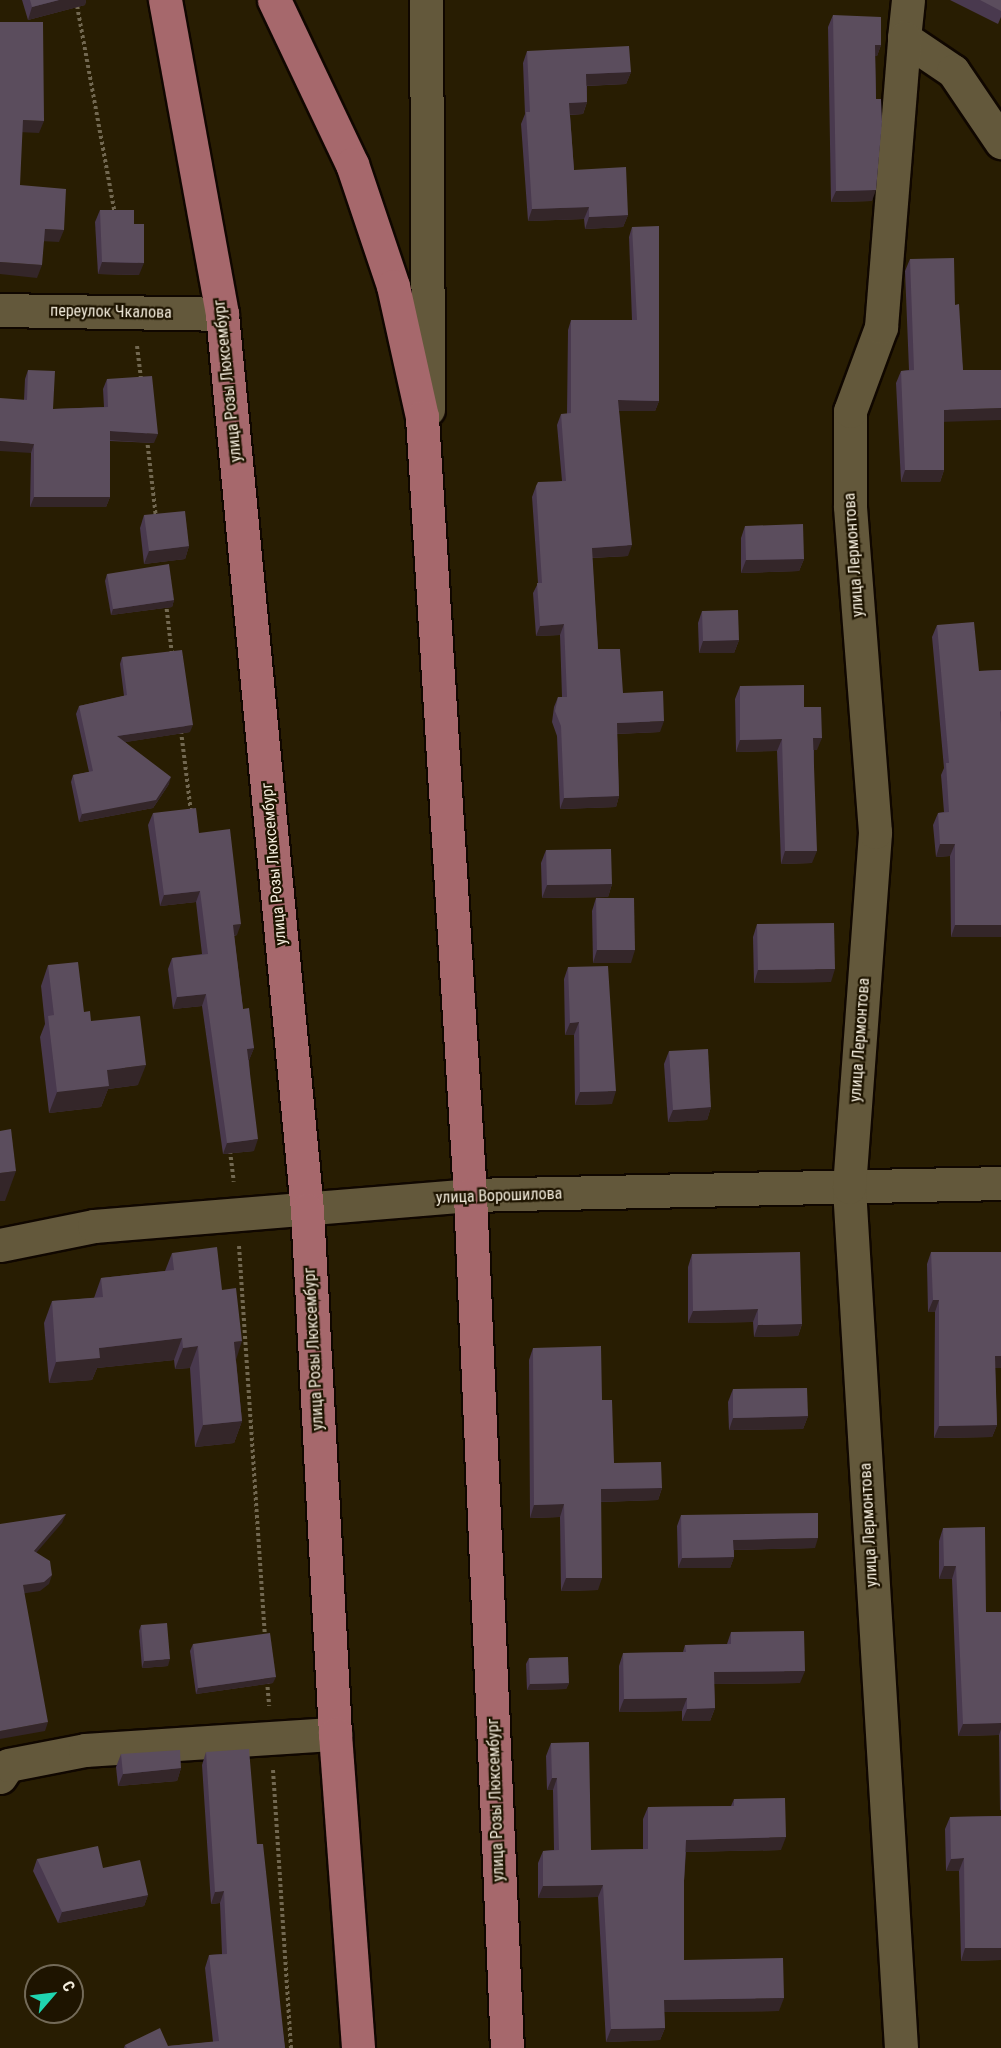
<!DOCTYPE html>
<meta charset="utf-8">
<style>
body{margin:0}
#map{position:relative;width:1001px;height:2048px;overflow:hidden;background:#281d02;font-family:"Roboto Condensed",sans-serif}
div>[style]{position:absolute}
.path>*{height:4px;margin-top:-2px;transform-origin:0;background:repeating-linear-gradient(90deg,#726851 0 3px,transparent 0 6px)}
.roads{filter:drop-shadow(2px 0 #100700) drop-shadow(-2px 0 #100700) drop-shadow(0 2px #100700) drop-shadow(0 -2px #100700)}
.minor>*{height:33px;margin:-16.5px;padding:0 16.5px;transform-origin:16.5px;border-radius:16.5px;background:#63583b}
.major>*{height:33px;margin:-16.5px;padding:0 16.5px;transform-origin:16.5px;border-radius:16.5px;background:#a6686c}
.wall>*{inset:0;background:#49394e}
.shaded-wall>*{inset:0;background:#342629}
.building>*{inset:0;background:#5b4d5d}
span{translate:-50% -50%;white-space:nowrap;text-align:center;line-height:1.15;-webkit-text-stroke:4.5px #1e1400;paint-order:stroke}
.street-label{font-size:16px;color:#f3ecdc}
.north{position:absolute;left:24px;top:1964px;width:60px;height:60px;box-sizing:border-box;background:#1e1400;border:2px solid #736a58;border-radius:50%;rotate:62deg;font-size:16px;font-weight:700;line-height:24px;text-align:center;color:#f3ecdc}
.north::after{content:'';display:block;margin:auto;width:21px;height:27px;background:#20d5b0;clip-path:polygon(50% 0,100% 100%,50% 72%,0 100%)}
</style>
<div id="map">
<div class="path">
<div style="left:76px;top:0;width:219px;rotate:79.7deg"></div>
<div style="left:137px;top:346px;width:35px;rotate:83deg"></div>
<div style="left:147px;top:439px;width:80px;rotate:83.5deg"></div>
<div style="left:166px;top:603px;width:52px;rotate:83.4deg"></div>
<div style="left:181px;top:731px;width:83px;rotate:83deg"></div>
<div style="left:230px;top:1151px;width:31px;rotate:83deg"></div>
<div style="left:239px;top:1246px;width:392px;rotate:86.2deg"></div>
<div style="left:267px;top:1681px;width:25px;rotate:85deg"></div>
<div style="left:273px;top:1770px;width:279px;rotate:86.3deg"></div>
</div>
<div class="roads">
<div class="minor">
<div style="left:426px;top:0;width:409px;rotate:89.7deg"></div>
<div style="left:908px;top:0;width:38px;rotate:96deg"></div>
<div style="left:904px;top:38px;width:59px;rotate:34deg"></div>
<div style="left:953px;top:71px;width:86px;rotate:55.9deg"></div>
<div style="left:0;top:310px;width:222px;rotate:1deg"></div>
<div style="left:0;top:1245px;width:96px;rotate:-11.4deg"></div>
<div style="left:94px;top:1226px;width:377px;rotate:-4.7deg"></div>
<div style="left:470px;top:1195px;width:531px;rotate:-1.29deg"></div>
<div style="left:0;top:1777px;width:14px;rotate:-56deg"></div>
<div style="left:8px;top:1765px;width:78px;rotate:-11deg"></div>
<div style="left:85px;top:1750px;width:251px;rotate:-3.7deg"></div>
<div style="left:901px;top:2048px;width:863px;rotate:-93.46deg"></div>
<div style="left:849px;top:1187px;width:356px;rotate:-85.8deg"></div>
<div style="left:875px;top:832px;width:327px;rotate:-94.4deg"></div>
<div style="left:850px;top:506px;width:95px;rotate:-90deg"></div>
<div style="left:850px;top:411px;width:90px;rotate:-69.7deg"></div>
<div style="left:881px;top:327px;width:290px;rotate:-85.4deg"></div>
</div>
<div class="major">
<div style="left:165px;top:0;width:319px;rotate:79.7deg"></div>
<div style="left:222px;top:314px;width:900px;rotate:84.58deg"></div>
<div style="left:307px;top:1210px;width:525px;rotate:86.94deg"></div>
<div style="left:335px;top:1734px;width:315px;rotate:85.8deg"></div>
<div style="left:274px;top:0;width:182px;rotate:64.6deg"></div>
<div style="left:352px;top:164px;width:129px;rotate:71.4deg"></div>
<div style="left:393px;top:286px;width:134px;rotate:77.5deg"></div>
<div style="left:422px;top:417px;width:779px;rotate:86.47deg"></div>
<div style="left:470px;top:1195px;width:854px;rotate:87.52deg"></div>
</div>
</div>
<div class="wall">
<div style="clip-path:polygon(22px 0,86px 0,85px 5px,28px 20px)"></div>
<div style="clip-path:polygon(950px 0,1001px 0,1001px 17px,998px 24px)"></div>
<div style="clip-path:polygon(833px 15px,881px 45px,877px 56px,875px 56px,876px 99px,872px 201px,831px 202px,828px 27px)"></div>
<div style="clip-path:polygon(527px 51px,631px 72px,626px 84px,587px 86px,587px 102px,583px 114px,570px 115px,574px 170px,628px 215px,623px 227px,585px 229px,584px 219px,528px 221px,521px 124px,525px 114px,523px 63px)"></div>
<div style="clip-path:polygon(100px 210px,134px 224px,139px 275px,98px 274px,95px 222px)"></div>
<div style="clip-path:polygon(632px 227px,659px 401px,655px 411px,619px 411px,628px 556px,592px 558px,598px 649px,623px 693px,660px 732px,617px 734px,619px 796px,616px 807px,560px 809px,557px 736px,552px 722px,554px 707px,558px 697px,562px 697px,560px 635px,536px 636px,533px 593px,538px 583px,532px 497px,536px 486px,562px 481px,557px 425px,561px 414px,567px 414px,568px 330px,571px 320px,632px 320px,629px 237px)"></div>
<div style="clip-path:polygon(910px 259px,955px 305px,963px 370px,944px 422px,944px 470px,940px 482px,901px 482px,896px 383px,901px 371px,909px 370px,905px 271px)"></div>
<div style="clip-path:polygon(28px 370px,53px 409px,104px 407px,103px 389px,107px 379px,154px 443px,110px 441px,110px 497px,106px 507px,30px 507px,31px 453px,24px 400px,25px 379px)"></div>
<div style="clip-path:polygon(144px 515px,189px 546px,185px 559px,144px 564px,140px 528px)"></div>
<div style="clip-path:polygon(745px 526px,804px 559px,799px 571px,741px 573px,741px 538px)"></div>
<div style="clip-path:polygon(107px 574px,174px 600px,172px 607px,111px 615px,105px 581px)"></div>
<div style="clip-path:polygon(702px 611px,739px 640px,734px 653px,699px 653px,698px 623px)"></div>
<div style="clip-path:polygon(937px 625px,979px 671px,1001px 670px,1001px 937px,951px 937px,950px 856px,936px 857px,933px 825px,938px 813px,944px 812px,941px 775px,944px 768px,932px 637px)"></div>
<div style="clip-path:polygon(122px 657px,190px 732px,125px 742px,169px 784px,153px 808px,79px 822px,71px 782px,73px 775px,89px 772px,76px 714px,79px 706px,124px 696px,120px 664px)"></div>
<div style="clip-path:polygon(740px 686px,804px 707px,817px 750px,814px 750px,812px 863px,781px 864px,777px 751px,736px 752px,735px 699px)"></div>
<div style="clip-path:polygon(153px 813px,199px 833px,237px 935px,234px 936px,243px 1009px,254px 1048px,249px 1060px,254px 1151px,223px 1154px,202px 1006px,173px 1009px,168px 969px,172px 958px,202px 954px,196px 902px,160px 906px,148px 825px)"></div>
<div style="clip-path:polygon(546px 850px,612px 884px,608px 897px,542px 898px,541px 863px)"></div>
<div style="clip-path:polygon(596px 898px,631px 963px,593px 963px,592px 911px)"></div>
<div style="clip-path:polygon(757px 924px,831px 982px,754px 983px,753px 937px)"></div>
<div style="clip-path:polygon(48px 965px,138px 1085px,108px 1089px,101px 1107px,49px 1113px,40px 1037px,45px 1024px,41px 986px)"></div>
<div style="clip-path:polygon(568px 967px,612px 1104px,575px 1105px,574px 1035px,565px 1035px,564px 979px)"></div>
<div style="clip-path:polygon(669px 1051px,711px 1107px,707px 1120px,668px 1122px,664px 1064px)"></div>
<div style="clip-path:polygon(931px 1252px,1001px 1368px,995px 1368px,997px 1425px,992px 1437px,934px 1438px,935px 1312px,928px 1312px,927px 1264px)"></div>
<div style="clip-path:polygon(172px 1253px,222px 1290px,236px 1360px,242px 1421px,234px 1443px,195px 1447px,190px 1368px,175px 1369px,174px 1360px,97px 1368px,92px 1380px,49px 1383px,44px 1323px,52px 1301px,94px 1298px,101px 1278px,165px 1271px)"></div>
<div style="clip-path:polygon(692px 1254px,802px 1324px,798px 1336px,754px 1337px,753px 1322px,688px 1323px,688px 1267px)"></div>
<div style="clip-path:polygon(533px 1348px,602px 1400px,614px 1463px,662px 1488px,658px 1500px,601px 1502px,598px 1590px,561px 1591px,560px 1517px,530px 1518px,529px 1360px)"></div>
<div style="clip-path:polygon(733px 1389px,808px 1416px,803px 1429px,729px 1430px,728px 1402px)"></div>
<div style="clip-path:polygon(681px 1515px,815px 1548px,734px 1550px,734px 1557px,730px 1568px,678px 1568px,677px 1526px)"></div>
<div style="clip-path:polygon(943px 1528px,986px 1612px,1001px 1612px,1001px 1810px,1000px 1810px,999px 1735px,958px 1736px,952px 1579px,939px 1579px,939px 1541px)"></div>
<div style="clip-path:polygon(141px 1625px,168px 1666px,142px 1668px,139px 1631px)"></div>
<div style="clip-path:polygon(731px 1632px,800px 1683px,714px 1684px,715px 1708px,710px 1721px,682px 1721px,682px 1711px,619px 1712px,619px 1666px,623px 1653px,683px 1652px,685px 1645px,727px 1644px)"></div>
<div style="clip-path:polygon(193px 1644px,273px 1683px,196px 1694px,190px 1651px)"></div>
<div style="clip-path:polygon(529px 1658px,569px 1683px,566px 1689px,527px 1690px,526px 1664px)"></div>
<div style="clip-path:polygon(551px 1743px,591px 1850px,643px 1849px,643px 1819px,648px 1807px,731px 1806px,734px 1799px,781px 1850px,686px 1852px,684px 1881px,684px 1960px,779px 2011px,664px 2012px,665px 2028px,660px 2040px,606px 2042px,598px 1897px,538px 1898px,538px 1863px,543px 1851px,554px 1850px,553px 1790px,547px 1790px,546px 1756px)"></div>
<div style="clip-path:polygon(206px 1752px,257px 1844px,285px 2048px,124px 2048px,125px 2045px,168px 2046px,213px 2042px,205px 1968px,209px 1955px,222px 1954px,220px 1903px,211px 1904px,202px 1765px)"></div>
<div style="clip-path:polygon(121px 1754px,181px 1768px,177px 1781px,118px 1786px,116px 1767px)"></div>
<div style="clip-path:polygon(1001px 1816px,1001px 1960px,961px 1961px,959px 1871px,946px 1871px,945px 1829px,950px 1817px)"></div>
<div style="clip-path:polygon(37px 1859px,103px 1868px,148px 1895px,144px 1906px,58px 1923px,33px 1871px)"></div>
</div>
<div class="shaded-wall">
<div style="clip-path:polygon(59px 0,86px 0,85px 5px,28px 20px,32px 7px)"></div>
<div style="clip-path:polygon(875px 45px,881px 45px,877px 56px,871px 56px)"></div>
<div style="clip-path:polygon(631px 72px,626px 84px,582px 86px,586px 74px)"></div>
<div style="clip-path:polygon(587px 102px,583px 114px,565px 115px,569px 103px)"></div>
<div style="clip-path:polygon(23px 120px,44px 121px,39px 133px,18px 132px)"></div>
<div style="clip-path:polygon(876px 190px,872px 201px,831px 202px,836px 191px)"></div>
<div style="clip-path:polygon(589px 207px,584px 219px,528px 221px,532px 209px)"></div>
<div style="clip-path:polygon(628px 215px,623px 227px,585px 229px,589px 217px)"></div>
<div style="clip-path:polygon(45px 229px,64px 230px,59px 242px,40px 241px)"></div>
<div style="clip-path:polygon(0 262px,42px 265px,37px 278px,0 274px)"></div>
<div style="clip-path:polygon(102px 262px,144px 263px,139px 275px,98px 274px)"></div>
<div style="clip-path:polygon(618px 400px,659px 401px,655px 411px,614px 411px)"></div>
<div style="clip-path:polygon(1001px 408px,1001px 420px,940px 422px,944px 410px)"></div>
<div style="clip-path:polygon(110px 431px,158px 434px,154px 443px,106px 440px)"></div>
<div style="clip-path:polygon(0 441px,34px 444px,31px 453px,0 451px)"></div>
<div style="clip-path:polygon(905px 470px,944px 470px,940px 482px,901px 482px)"></div>
<div style="clip-path:polygon(34px 497px,110px 497px,106px 507px,30px 507px)"></div>
<div style="clip-path:polygon(632px 545px,628px 556px,588px 558px,592px 548px)"></div>
<div style="clip-path:polygon(189px 546px,185px 559px,144px 564px,149px 551px)"></div>
<div style="clip-path:polygon(804px 559px,799px 571px,741px 573px,746px 560px)"></div>
<div style="clip-path:polygon(174px 600px,172px 607px,111px 615px,113px 609px)"></div>
<div style="clip-path:polygon(564px 624px,560px 635px,536px 636px,540px 626px)"></div>
<div style="clip-path:polygon(739px 640px,734px 653px,699px 653px,703px 641px)"></div>
<div style="clip-path:polygon(664px 721px,660px 732px,613px 734px,617px 723px)"></div>
<div style="clip-path:polygon(193px 725px,190px 732px,114px 744px,117px 736px)"></div>
<div style="clip-path:polygon(813px 738px,822px 738px,817px 750px,809px 750px)"></div>
<div style="clip-path:polygon(782px 739px,777px 751px,736px 752px,740px 740px)"></div>
<div style="clip-path:polygon(171px 777px,169px 784px,153px 808px,79px 822px,82px 814px)"></div>
<div style="clip-path:polygon(619px 796px,616px 807px,560px 809px,564px 798px)"></div>
<div style="clip-path:polygon(940px 844px,955px 844px,950px 856px,936px 857px)"></div>
<div style="clip-path:polygon(785px 851px,817px 851px,812px 863px,781px 864px)"></div>
<div style="clip-path:polygon(612px 884px,608px 897px,542px 898px,547px 885px)"></div>
<div style="clip-path:polygon(200px 891px,196px 902px,160px 906px,164px 895px)"></div>
<div style="clip-path:polygon(241px 924px,237px 935px,229px 936px,233px 925px)"></div>
<div style="clip-path:polygon(955px 925px,1001px 925px,1001px 937px,951px 937px)"></div>
<div style="clip-path:polygon(597px 950px,635px 950px,631px 963px,593px 963px)"></div>
<div style="clip-path:polygon(835px 969px,831px 982px,754px 983px,758px 970px)"></div>
<div style="clip-path:polygon(206px 994px,202px 1006px,173px 1009px,177px 997px)"></div>
<div style="clip-path:polygon(579px 1022px,574px 1035px,565px 1035px,570px 1023px)"></div>
<div style="clip-path:polygon(254px 1048px,249px 1060px,243px 1061px,247px 1049px)"></div>
<div style="clip-path:polygon(146px 1065px,138px 1085px,108px 1089px,101px 1107px,49px 1113px,57px 1092px,107px 1070px)"></div>
<div style="clip-path:polygon(616px 1091px,612px 1104px,575px 1105px,580px 1092px)"></div>
<div style="clip-path:polygon(711px 1107px,707px 1120px,668px 1122px,673px 1110px)"></div>
<div style="clip-path:polygon(258px 1139px,254px 1151px,223px 1154px,227px 1143px)"></div>
<div style="clip-path:polygon(16px 1171px,5px 1201px,0 1201px,0 1173px)"></div>
<div style="clip-path:polygon(933px 1300px,939px 1300px,935px 1312px,928px 1312px)"></div>
<div style="clip-path:polygon(758px 1309px,753px 1322px,688px 1323px,693px 1311px)"></div>
<div style="clip-path:polygon(802px 1324px,798px 1336px,754px 1337px,758px 1325px)"></div>
<div style="clip-path:polygon(182px 1338px,174px 1360px,97px 1368px,92px 1380px,49px 1383px,56px 1362px,99px 1348px)"></div>
<div style="clip-path:polygon(242px 1341px,235px 1363px,234px 1342px)"></div>
<div style="clip-path:polygon(198px 1346px,190px 1368px,175px 1369px,183px 1348px)"></div>
<div style="clip-path:polygon(995px 1356px,1001px 1356px,1001px 1368px,990px 1368px)"></div>
<div style="clip-path:polygon(808px 1416px,803px 1429px,729px 1430px,733px 1418px)"></div>
<div style="clip-path:polygon(242px 1421px,234px 1443px,195px 1447px,203px 1425px)"></div>
<div style="clip-path:polygon(997px 1425px,992px 1437px,934px 1438px,939px 1426px)"></div>
<div style="clip-path:polygon(662px 1488px,658px 1500px,596px 1502px,601px 1489px)"></div>
<div style="clip-path:polygon(564px 1504px,560px 1517px,530px 1518px,534px 1505px)"></div>
<div style="clip-path:polygon(66px 1514px,62px 1523px,30px 1560px,34px 1551px)"></div>
<div style="clip-path:polygon(818px 1538px,815px 1548px,730px 1550px,733px 1540px)"></div>
<div style="clip-path:polygon(734px 1557px,730px 1568px,678px 1568px,682px 1558px)"></div>
<div style="clip-path:polygon(944px 1566px,956px 1566px,952px 1579px,939px 1579px)"></div>
<div style="clip-path:polygon(52px 1575px,49px 1584px,40px 1591px,20px 1594px,23px 1585px)"></div>
<div style="clip-path:polygon(566px 1578px,602px 1578px,598px 1590px,561px 1591px)"></div>
<div style="clip-path:polygon(170px 1659px,168px 1666px,142px 1668px,144px 1661px)"></div>
<div style="clip-path:polygon(805px 1671px,800px 1683px,709px 1684px,714px 1672px)"></div>
<div style="clip-path:polygon(276px 1677px,273px 1683px,196px 1694px,198px 1688px)"></div>
<div style="clip-path:polygon(569px 1683px,566px 1689px,527px 1690px,530px 1684px)"></div>
<div style="clip-path:polygon(687px 1698px,682px 1711px,619px 1712px,624px 1699px)"></div>
<div style="clip-path:polygon(715px 1708px,710px 1721px,682px 1721px,687px 1709px)"></div>
<div style="clip-path:polygon(48px 1722px,45px 1731px,0 1739px,0 1731px)"></div>
<div style="clip-path:polygon(1001px 1723px,1001px 1729px,999px 1735px,958px 1736px,963px 1724px)"></div>
<div style="clip-path:polygon(181px 1768px,177px 1781px,118px 1786px,123px 1774px)"></div>
<div style="clip-path:polygon(552px 1778px,557px 1778px,553px 1790px,547px 1790px)"></div>
<div style="clip-path:polygon(786px 1837px,781px 1850px,682px 1852px,686px 1840px)"></div>
<div style="clip-path:polygon(964px 1858px,959px 1871px,946px 1871px,951px 1859px)"></div>
<div style="clip-path:polygon(603px 1885px,598px 1897px,538px 1898px,543px 1886px)"></div>
<div style="clip-path:polygon(224px 1891px,220px 1903px,211px 1904px,215px 1892px)"></div>
<div style="clip-path:polygon(148px 1895px,144px 1906px,58px 1923px,62px 1912px)"></div>
<div style="clip-path:polygon(965px 1948px,1001px 1948px,1001px 1960px,961px 1961px)"></div>
<div style="clip-path:polygon(784px 1998px,779px 2011px,659px 2012px,664px 2000px)"></div>
<div style="clip-path:polygon(665px 2028px,660px 2040px,606px 2042px,611px 2029px)"></div>
</div>
<div class="building">
<div style="clip-path:polygon(30px 0,59px 0,32px 7px)"></div>
<div style="clip-path:polygon(980px 0,1001px 0,1001px 11px)"></div>
<div style="clip-path:polygon(833px 15px,881px 17px,881px 45px,875px 45px,876px 99px,881px 99px,882px 122px,876px 190px,836px 191px)"></div>
<div style="clip-path:polygon(0 22px,43px 22px,44px 121px,23px 120px,20px 185px,66px 189px,64px 230px,45px 229px,42px 265px,0 262px)"></div>
<div style="clip-path:polygon(629px 46px,631px 72px,586px 74px,587px 102px,569px 103px,574px 170px,626px 167px,628px 215px,589px 217px,589px 207px,532px 209px,526px 112px,530px 112px,527px 51px)"></div>
<div style="clip-path:polygon(100px 210px,134px 210px,134px 224px,144px 224px,144px 263px,102px 262px)"></div>
<div style="clip-path:polygon(659px 226px,659px 401px,618px 400px,632px 545px,592px 548px,598px 649px,620px 649px,623px 693px,663px 691px,664px 721px,617px 723px,619px 796px,564px 798px,561px 726px,555px 711px,558px 697px,567px 697px,564px 624px,540px 626px,537px 583px,542px 583px,536px 486px,538px 482px,566px 481px,561px 414px,571px 413px,571px 320px,637px 320px,632px 227px)"></div>
<div style="clip-path:polygon(954px 258px,955px 305px,959px 304px,963px 370px,1001px 370px,1001px 408px,944px 410px,944px 470px,905px 470px,901px 371px,914px 370px,910px 259px)"></div>
<div style="clip-path:polygon(28px 370px,55px 371px,53px 409px,108px 407px,107px 379px,152px 376px,158px 434px,110px 431px,110px 497px,34px 497px,34px 444px,0 441px,0 398px,27px 400px)"></div>
<div style="clip-path:polygon(185px 511px,189px 546px,149px 551px,144px 515px)"></div>
<div style="clip-path:polygon(803px 524px,804px 559px,746px 560px,745px 526px)"></div>
<div style="clip-path:polygon(169px 564px,174px 600px,113px 609px,107px 574px)"></div>
<div style="clip-path:polygon(738px 610px,739px 640px,703px 641px,702px 611px)"></div>
<div style="clip-path:polygon(974px 622px,979px 671px,1001px 670px,1001px 711px,1000px 712px,1001px 724px,1001px 925px,955px 925px,955px 844px,940px 844px,938px 813px,949px 812px,946px 763px,949px 763px,937px 625px)"></div>
<div style="clip-path:polygon(182px 650px,193px 725px,117px 736px,171px 777px,156px 800px,82px 814px,73px 775px,93px 771px,79px 706px,127px 695px,122px 657px)"></div>
<div style="clip-path:polygon(804px 685px,804px 707px,821px 707px,822px 738px,813px 738px,817px 851px,785px 851px,782px 739px,740px 740px,740px 686px)"></div>
<div style="clip-path:polygon(196px 808px,199px 833px,230px 829px,241px 924px,233px 925px,243px 1009px,249px 1008px,254px 1048px,247px 1049px,258px 1139px,227px 1143px,206px 994px,177px 997px,172px 958px,208px 954px,200px 891px,164px 895px,153px 813px)"></div>
<div style="clip-path:polygon(611px 849px,612px 884px,547px 885px,546px 850px)"></div>
<div style="clip-path:polygon(596px 898px,634px 898px,635px 950px,597px 950px)"></div>
<div style="clip-path:polygon(834px 923px,835px 969px,758px 970px,757px 924px)"></div>
<div style="clip-path:polygon(78px 962px,84px 1012px,90px 1011px,91px 1021px,140px 1016px,146px 1065px,107px 1070px,109px 1086px,57px 1092px,48px 1016px,54px 1015px,48px 965px)"></div>
<div style="clip-path:polygon(608px 966px,616px 1091px,580px 1092px,579px 1022px,570px 1023px,568px 967px)"></div>
<div style="clip-path:polygon(708px 1049px,711px 1107px,673px 1110px,669px 1051px)"></div>
<div style="clip-path:polygon(11px 1129px,16px 1171px,0 1173px,0 1131px)"></div>
<div style="clip-path:polygon(217px 1247px,222px 1290px,236px 1288px,242px 1341px,234px 1342px,242px 1421px,203px 1425px,198px 1346px,183px 1348px,182px 1338px,99px 1348px,100px 1358px,56px 1362px,52px 1301px,103px 1297px,101px 1278px,174px 1270px,172px 1253px)"></div>
<div style="clip-path:polygon(800px 1252px,802px 1324px,758px 1325px,758px 1309px,693px 1311px,692px 1254px)"></div>
<div style="clip-path:polygon(931px 1252px,1001px 1252px,1001px 1356px,995px 1356px,997px 1425px,939px 1426px,939px 1300px,933px 1300px)"></div>
<div style="clip-path:polygon(601px 1346px,602px 1400px,612px 1400px,614px 1463px,661px 1462px,662px 1488px,601px 1489px,602px 1578px,566px 1578px,564px 1504px,534px 1505px,533px 1348px)"></div>
<div style="clip-path:polygon(807px 1388px,808px 1416px,733px 1418px,733px 1389px)"></div>
<div style="clip-path:polygon(818px 1513px,818px 1538px,733px 1540px,734px 1557px,682px 1558px,681px 1515px)"></div>
<div style="clip-path:polygon(66px 1514px,34px 1551px,50px 1561px,52px 1575px,44px 1582px,23px 1585px,48px 1722px,0 1731px,0 1524px)"></div>
<div style="clip-path:polygon(985px 1527px,986px 1612px,1001px 1612px,1001px 1723px,963px 1724px,956px 1566px,944px 1566px,943px 1528px)"></div>
<div style="clip-path:polygon(167px 1623px,170px 1659px,144px 1661px,141px 1625px)"></div>
<div style="clip-path:polygon(804px 1631px,805px 1671px,714px 1672px,715px 1708px,687px 1709px,687px 1698px,624px 1699px,623px 1653px,686px 1652px,685px 1645px,731px 1644px,731px 1632px)"></div>
<div style="clip-path:polygon(270px 1633px,276px 1677px,198px 1688px,193px 1644px)"></div>
<div style="clip-path:polygon(568px 1657px,569px 1683px,530px 1684px,529px 1658px)"></div>
<div style="clip-path:polygon(589px 1742px,591px 1850px,648px 1849px,648px 1807px,734px 1806px,734px 1799px,785px 1798px,786px 1837px,686px 1840px,684px 1881px,684px 1960px,783px 1958px,784px 1998px,664px 2000px,665px 2028px,611px 2029px,603px 1885px,543px 1886px,543px 1851px,559px 1850px,557px 1778px,552px 1778px,551px 1743px)"></div>
<div style="clip-path:polygon(249px 1749px,257px 1844px,263px 1844px,285px 2048px,127px 2048px,125px 2045px,160px 2028px,168px 2046px,219px 2041px,209px 1955px,227px 1954px,224px 1891px,215px 1892px,206px 1752px)"></div>
<div style="clip-path:polygon(180px 1750px,181px 1768px,123px 1774px,121px 1754px)"></div>
<div style="clip-path:polygon(1001px 1816px,1001px 1948px,965px 1948px,964px 1858px,951px 1859px,950px 1817px)"></div>
<div style="clip-path:polygon(98px 1846px,103px 1868px,140px 1860px,148px 1895px,62px 1912px,37px 1859px)"></div>
</div>
<div class="street-label">
<span style="left:111px;top:312px;rotate:1deg">переулок Чкалова</span>
<span style="left:228px;top:381px;rotate:-96deg">улица Розы Люксембург</span>
<span style="left:854px;top:555px;rotate:-94deg">улица Лермонтова</span>
<span style="left:274px;top:864px;rotate:-95deg">улица Розы Люксембург</span>
<span style="left:860px;top:1040px;rotate:-86deg">улица Лермонтова</span>
<span style="left:499px;top:1196px;rotate:-2deg">улица Ворошилова</span>
<span style="left:314px;top:1349px;rotate:-93deg">улица Розы Люксембург</span>
<span style="left:869px;top:1525px;rotate:-93deg">улица Лермонтова</span>
<span style="left:496px;top:1800px;rotate:-92deg">улица Розы Люксембург</span>
</div>
<div class="north">С</div>
</div>
